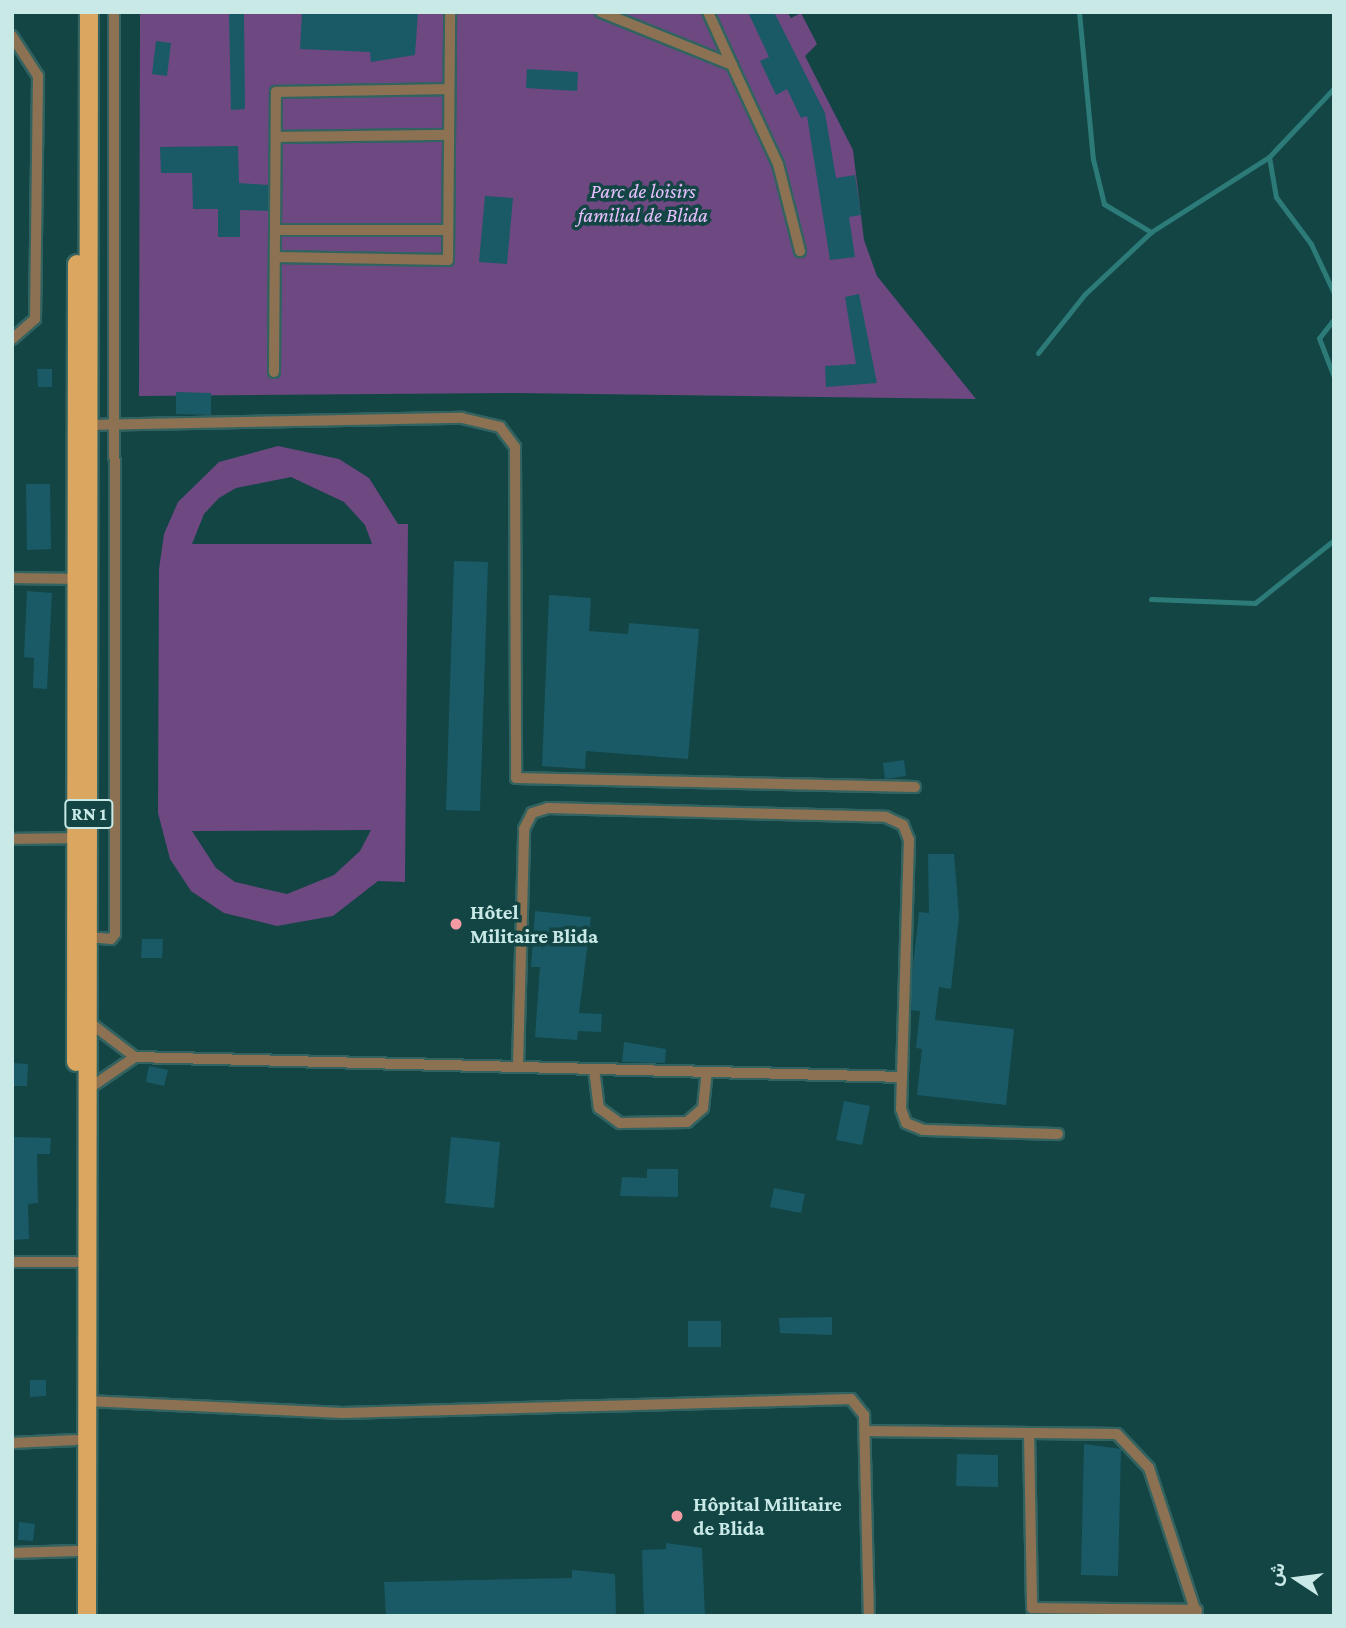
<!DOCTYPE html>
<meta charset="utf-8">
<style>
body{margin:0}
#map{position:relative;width:1346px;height:1628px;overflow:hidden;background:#124544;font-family:"Crimson Pro",Vazirmatn,serif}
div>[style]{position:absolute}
.green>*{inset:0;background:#6d4881}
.stream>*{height:5px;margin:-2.5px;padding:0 2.5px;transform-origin:2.5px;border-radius:2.5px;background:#2c7b79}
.building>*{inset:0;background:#1a5a66}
.roads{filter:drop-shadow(2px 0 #336361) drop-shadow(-2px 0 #336361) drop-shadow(0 2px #336361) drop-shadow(0 -2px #336361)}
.lane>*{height:10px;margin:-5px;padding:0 5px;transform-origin:5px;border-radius:5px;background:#8c7252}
.primary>*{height:18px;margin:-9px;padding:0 9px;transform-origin:9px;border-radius:9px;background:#daa660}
.dots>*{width:19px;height:19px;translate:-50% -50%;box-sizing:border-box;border:4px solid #124544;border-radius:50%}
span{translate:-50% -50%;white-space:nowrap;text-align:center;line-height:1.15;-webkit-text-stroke:7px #124544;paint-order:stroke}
.shield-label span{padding:2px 5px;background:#124544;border:2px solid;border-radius:5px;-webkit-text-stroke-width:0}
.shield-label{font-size:19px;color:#c9e9e7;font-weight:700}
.park-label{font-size:21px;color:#e7c0fd;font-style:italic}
.poi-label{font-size:21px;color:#c9e9e7;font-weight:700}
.left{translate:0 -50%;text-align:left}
.frame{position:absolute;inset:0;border:14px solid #c9e9e7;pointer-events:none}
.north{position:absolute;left:1262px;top:1544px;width:70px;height:70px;-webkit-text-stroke:5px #124544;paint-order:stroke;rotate:283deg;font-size:19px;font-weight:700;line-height:28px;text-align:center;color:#c9e9e7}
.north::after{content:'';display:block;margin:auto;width:24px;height:32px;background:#c9e9e7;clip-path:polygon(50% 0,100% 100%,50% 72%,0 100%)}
</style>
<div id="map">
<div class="green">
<div style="clip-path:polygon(140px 12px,787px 12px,791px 18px,801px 13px,817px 44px,805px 56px,853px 150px,864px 240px,877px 276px,976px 399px,514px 393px,139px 396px)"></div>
<div style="clip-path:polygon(evenodd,278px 446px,339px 459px,369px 478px,398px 524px,408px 524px,405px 882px,378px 881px,333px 916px,277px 926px,224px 913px,191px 891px,170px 859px,158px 813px,159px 569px,164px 534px,178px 502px,219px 462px,278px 446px,291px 477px,344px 502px,365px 525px,372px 544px,192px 544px,204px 514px,219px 498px,236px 488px,291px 477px,278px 446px,371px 830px,360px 851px,334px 875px,287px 894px,235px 882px,216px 868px,192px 831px,371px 830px)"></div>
</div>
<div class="stream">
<div style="left:1079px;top:12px;width:148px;rotate:84.6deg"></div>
<div style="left:1093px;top:159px;width:46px;rotate:76.3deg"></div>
<div style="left:1104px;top:204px;width:55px;rotate:30.8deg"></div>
<div style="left:1269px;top:157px;width:41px;rotate:80.1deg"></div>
<div style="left:1276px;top:197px;width:59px;rotate:53.3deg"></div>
<div style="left:1311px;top:244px;width:54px;rotate:64.9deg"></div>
<div style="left:1334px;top:319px;width:24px;rotate:128deg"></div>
<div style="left:1319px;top:338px;width:42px;rotate:69deg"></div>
<div style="left:1038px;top:353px;width:75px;rotate:-51.5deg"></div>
<div style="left:1085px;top:294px;width:91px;rotate:-43.2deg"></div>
<div style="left:1151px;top:232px;width:140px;rotate:-32.4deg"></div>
<div style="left:1269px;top:157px;width:95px;rotate:-46.7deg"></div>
<div style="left:1151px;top:599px;width:104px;rotate:2.2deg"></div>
<div style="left:1255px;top:603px;width:101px;rotate:-38.6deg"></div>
</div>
<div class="building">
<div style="clip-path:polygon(229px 12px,244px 12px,245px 109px,231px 110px)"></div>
<div style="clip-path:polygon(302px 12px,418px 12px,415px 55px,371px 62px,370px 52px,300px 49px)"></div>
<div style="clip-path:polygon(748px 12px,774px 12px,825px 113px,836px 178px,855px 175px,861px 215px,849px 217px,855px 257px,830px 260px,807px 116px,801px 118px,787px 89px,776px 95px,760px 61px,769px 57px)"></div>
<div style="clip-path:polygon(156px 41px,171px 43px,167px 76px,152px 74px)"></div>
<div style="clip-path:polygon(527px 69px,578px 72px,577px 91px,526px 88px)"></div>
<div style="clip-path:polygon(238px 146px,239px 183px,268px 185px,268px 211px,240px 210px,240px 237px,218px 237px,218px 209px,193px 209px,192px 173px,161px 173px,160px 147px)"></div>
<div style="clip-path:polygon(485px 196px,513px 198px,507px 264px,479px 262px)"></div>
<div style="clip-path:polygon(859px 294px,877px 383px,826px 387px,825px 366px,856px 364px,845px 297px)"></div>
<div style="clip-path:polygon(37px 369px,52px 369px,52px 387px,38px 387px)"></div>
<div style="clip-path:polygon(176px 392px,211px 393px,211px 415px,176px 414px)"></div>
<div style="clip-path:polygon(26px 484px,50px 484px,51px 549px,27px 550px)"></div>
<div style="clip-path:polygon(454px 561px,488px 562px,480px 811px,446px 810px)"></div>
<div style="clip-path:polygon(27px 591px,52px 593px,47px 689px,33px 688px,34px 658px,24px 657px)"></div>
<div style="clip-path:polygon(549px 595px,591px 598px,589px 631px,628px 634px,629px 623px,699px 629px,688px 759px,586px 751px,585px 769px,542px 766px)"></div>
<div style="clip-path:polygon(904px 760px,906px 776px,885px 779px,883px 763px)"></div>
<div style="clip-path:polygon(928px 854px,954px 854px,959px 916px,951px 989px,939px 987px,935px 1020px,1014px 1029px,1006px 1105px,917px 1095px,922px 1049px,916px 1048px,920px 1011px,911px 1010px,912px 974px,919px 912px,929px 913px)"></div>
<div style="clip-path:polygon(535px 911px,591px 917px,579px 1013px,602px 1014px,601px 1032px,578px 1031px,577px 1040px,535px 1037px,540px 967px,531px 967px)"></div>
<div style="clip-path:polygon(142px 939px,163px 939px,162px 958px,141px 958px)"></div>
<div style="clip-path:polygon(624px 1042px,666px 1049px,665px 1063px,622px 1062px)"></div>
<div style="clip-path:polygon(12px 1063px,28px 1064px,27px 1086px,12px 1086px)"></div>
<div style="clip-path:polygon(149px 1066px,168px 1070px,164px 1086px,146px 1082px)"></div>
<div style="clip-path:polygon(844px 1101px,870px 1106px,862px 1145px,836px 1140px)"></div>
<div style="clip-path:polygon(12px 1137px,51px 1138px,50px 1154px,37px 1154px,38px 1203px,28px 1204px,29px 1239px,12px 1240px)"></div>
<div style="clip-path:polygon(451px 1137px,500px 1142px,494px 1208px,445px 1203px)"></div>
<div style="clip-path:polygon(647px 1169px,678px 1169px,678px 1197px,620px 1196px,622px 1177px,647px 1178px)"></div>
<div style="clip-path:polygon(774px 1188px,805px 1194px,801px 1213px,770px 1207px)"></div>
<div style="clip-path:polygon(832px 1317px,832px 1335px,780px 1333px,779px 1318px)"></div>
<div style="clip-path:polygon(688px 1321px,721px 1321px,721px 1347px,688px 1347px)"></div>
<div style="clip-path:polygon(30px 1380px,46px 1380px,46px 1396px,30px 1397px)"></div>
<div style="clip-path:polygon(1084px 1444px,1121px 1449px,1118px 1576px,1081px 1575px)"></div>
<div style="clip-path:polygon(957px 1454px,998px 1455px,998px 1487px,956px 1486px)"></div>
<div style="clip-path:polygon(19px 1522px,35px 1524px,33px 1541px,18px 1540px)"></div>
<div style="clip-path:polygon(666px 1543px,702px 1548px,705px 1616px,644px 1616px,642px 1550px,666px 1549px)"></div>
<div style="clip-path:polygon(572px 1570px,615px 1574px,616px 1616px,386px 1616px,384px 1582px,572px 1578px)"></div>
</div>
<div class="roads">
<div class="lane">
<div style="left:601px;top:12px;width:141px;rotate:22deg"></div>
<div style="left:732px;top:65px;width:109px;rotate:65.1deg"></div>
<div style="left:778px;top:164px;width:90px;rotate:75.8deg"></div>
<div style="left:708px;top:12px;width:58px;rotate:65.6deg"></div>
<div style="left:12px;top:36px;width:48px;rotate:57deg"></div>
<div style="left:38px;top:76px;width:243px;rotate:90.7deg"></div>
<div style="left:35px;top:319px;width:30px;rotate:139deg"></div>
<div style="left:276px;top:137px;width:173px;rotate:-0.7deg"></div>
<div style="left:276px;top:230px;width:172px"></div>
<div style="left:276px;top:257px;width:172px;rotate:1deg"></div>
<div style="left:448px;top:260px;width:248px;rotate:-89.5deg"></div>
<div style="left:274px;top:372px;width:280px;rotate:-89.6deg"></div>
<div style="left:276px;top:92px;width:173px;rotate:-1deg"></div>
<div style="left:89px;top:425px;width:373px;rotate:-1.1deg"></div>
<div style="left:462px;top:418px;width:39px;rotate:13deg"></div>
<div style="left:500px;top:427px;width:25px;rotate:53deg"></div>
<div style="left:515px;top:447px;width:331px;rotate:89.8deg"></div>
<div style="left:516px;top:778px;width:399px;rotate:1.3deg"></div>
<div style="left:12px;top:578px;width:65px;rotate:0.9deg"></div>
<div style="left:12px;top:839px;width:64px;rotate:-0.9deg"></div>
<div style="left:89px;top:937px;width:22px;rotate:5deg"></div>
<div style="left:111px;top:939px;width:6px;rotate:-51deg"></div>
<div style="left:115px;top:934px;width:922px;rotate:-90.06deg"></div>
<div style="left:89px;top:1022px;width:58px;rotate:37.3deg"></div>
<div style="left:518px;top:1066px;width:237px;rotate:-88.5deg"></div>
<div style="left:524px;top:829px;width:18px;rotate:-63deg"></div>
<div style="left:532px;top:813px;width:17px;rotate:-17deg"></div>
<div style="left:548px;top:808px;width:338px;rotate:1.5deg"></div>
<div style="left:886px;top:817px;width:19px;rotate:25deg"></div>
<div style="left:903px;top:825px;width:16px;rotate:68deg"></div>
<div style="left:909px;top:840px;width:269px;rotate:91.7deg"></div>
<div style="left:901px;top:1109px;width:15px;rotate:70deg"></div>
<div style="left:906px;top:1123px;width:18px;rotate:22deg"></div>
<div style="left:923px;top:1130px;width:135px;rotate:1.7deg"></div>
<div style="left:594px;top:1069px;width:39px;rotate:83deg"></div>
<div style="left:599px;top:1108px;width:26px;rotate:36deg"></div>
<div style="left:620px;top:1123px;width:67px;rotate:-0.9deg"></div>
<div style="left:687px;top:1122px;width:21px;rotate:-41deg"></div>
<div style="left:703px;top:1108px;width:36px;rotate:-84deg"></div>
<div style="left:88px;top:1089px;width:57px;rotate:-34.2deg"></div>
<div style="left:135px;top:1057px;width:767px;rotate:1.49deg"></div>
<div style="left:12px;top:1262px;width:64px"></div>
<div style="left:87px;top:1401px;width:256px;rotate:2.7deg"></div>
<div style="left:343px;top:1413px;width:508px;rotate:-1.58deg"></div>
<div style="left:851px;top:1399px;width:21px;rotate:51deg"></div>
<div style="left:864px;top:1415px;width:201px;rotate:88.6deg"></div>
<div style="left:865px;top:1431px;width:252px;rotate:0.7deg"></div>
<div style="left:1117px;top:1434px;width:47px;rotate:46.7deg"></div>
<div style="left:1149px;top:1468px;width:156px;rotate:72deg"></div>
<div style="left:1029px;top:1433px;width:175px;rotate:89deg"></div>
<div style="left:1032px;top:1608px;width:165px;rotate:0.7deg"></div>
<div style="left:12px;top:1443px;width:64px;rotate:-2.7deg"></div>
<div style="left:12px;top:1553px;width:64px;rotate:-1.8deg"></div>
</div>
<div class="primary">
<div style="left:76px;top:1062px;width:798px;rotate:-89.93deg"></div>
<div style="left:87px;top:1616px;width:1604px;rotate:-89.93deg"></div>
</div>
</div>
<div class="dots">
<div style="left:456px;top:924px;background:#f49aa4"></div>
<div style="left:677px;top:1516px;background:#f49aa4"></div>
</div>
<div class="shield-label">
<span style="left:89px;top:814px">RN 1</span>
</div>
<div class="park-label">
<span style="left:643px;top:203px">Parc de loisirs<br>familial de Blida</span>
</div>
<div class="poi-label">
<span class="left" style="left:470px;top:924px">Hôtel<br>Militaire Blida</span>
<span class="left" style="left:693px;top:1516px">Hôpital Militaire<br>de Blida</span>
</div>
<div class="frame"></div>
<div class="north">ش</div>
</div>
